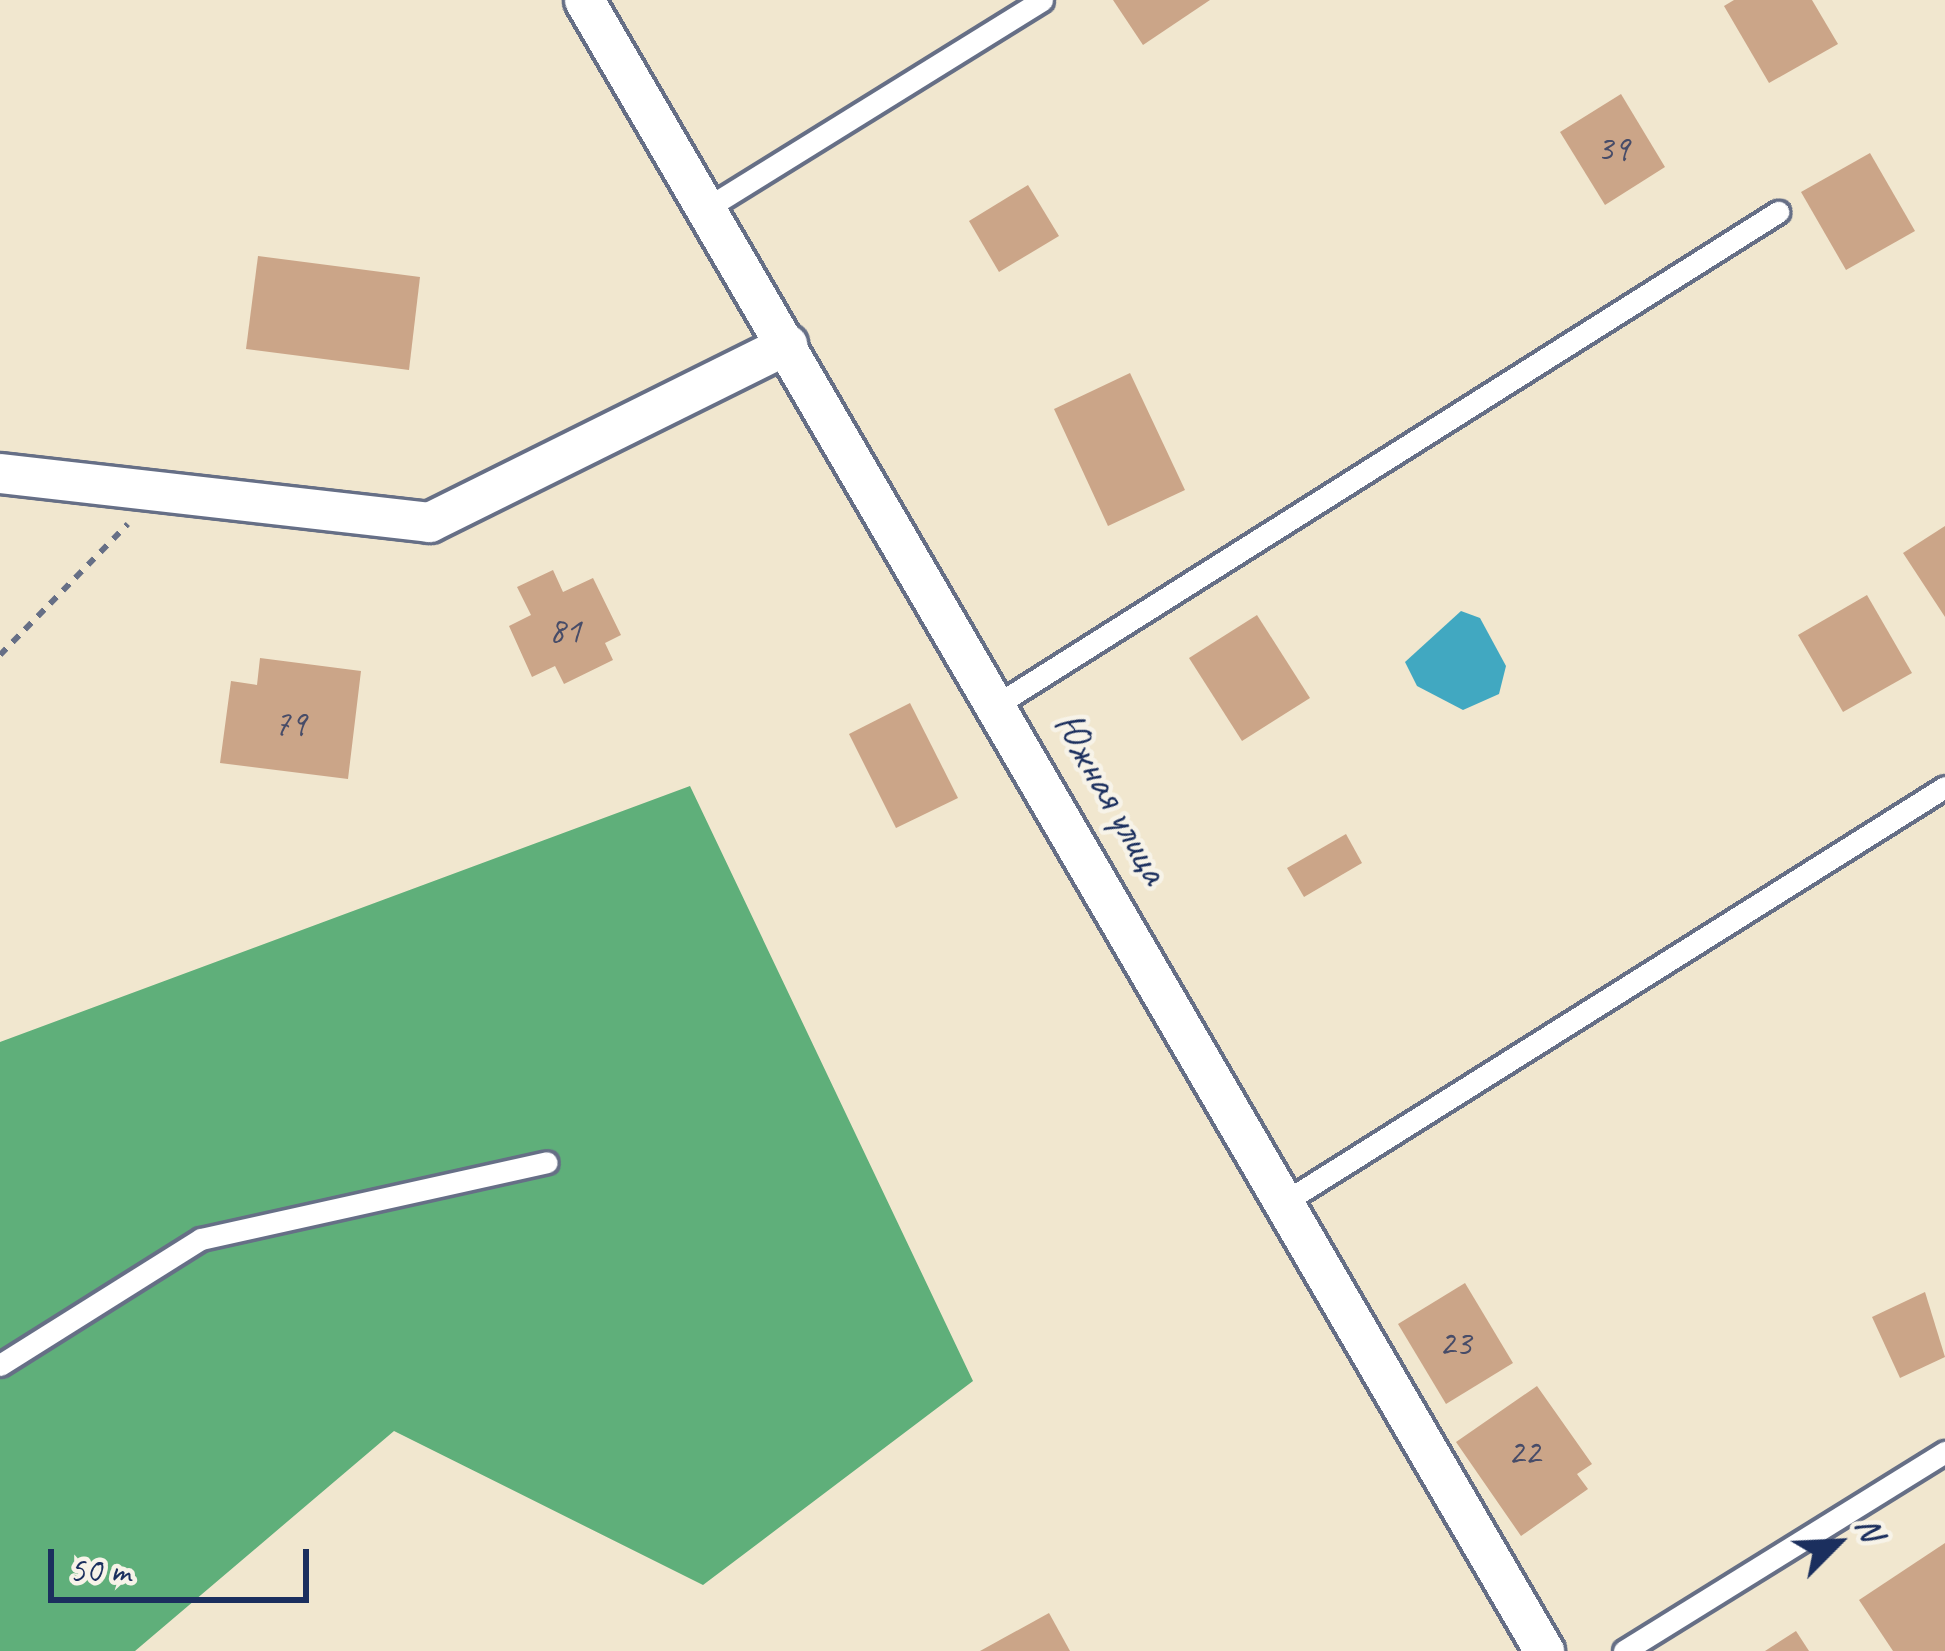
<!DOCTYPE html>
<meta charset="utf-8">
<style>
body{margin:0}
#map{position:relative;width:1945px;height:1651px;overflow:hidden;background:#f1e7cf;font-family:Caveat,sans-serif}
div>[style]{position:absolute}
.forest>*{inset:0;background:#5faf7a}
.water>*{inset:0;background:#41a8c1}
.building>*{inset:0;background:#cba588}
.path>*{height:6px;margin-top:-3px;transform-origin:0;background:repeating-linear-gradient(90deg,#666f86 0 9px,transparent 0 18px)}
.roads{filter:drop-shadow(3px 0 #666f86) drop-shadow(-3px 0 #666f86) drop-shadow(0 3px #666f86) drop-shadow(0 -3px #666f86)}
.service>*{height:21px;margin:-10.5px;padding:0 10.5px;transform-origin:10.5px;border-radius:10.5px;background:#fff}
.minor>*{height:39px;margin:-19.5px;padding:0 19.5px;transform-origin:19.5px;border-radius:19.5px;background:#fff}
span{translate:-50% -50%;white-space:nowrap;text-align:center;line-height:1.15;-webkit-text-stroke:9px #f7f3e8;paint-order:stroke}
.number-label{font-size:36px;color:#474c68}
.number-label span{-webkit-text-stroke-width:0}
.street-label{font-size:42px;color:#1b2f5e}
.north{position:absolute;left:1777px;top:1483px;width:120px;height:120px;-webkit-text-stroke:9px #f7f3e8;paint-order:stroke;rotate:66deg;font-size:33px;font-weight:700;line-height:48px;text-align:center;color:#1b2f5e}
.north::after{content:'';display:block;margin:auto;width:42px;height:54px;background:#1b2f5e;clip-path:polygon(50% 0,100% 100%,50% 72%,0 100%)}
.scale{position:absolute;left:48px;top:1549px;width:261px;height:54px;box-sizing:border-box;border:6px solid #1b2f5e;border-top:0;padding-left:15px;font-size:36px;line-height:42px;white-space:nowrap;color:#1b2f5e;-webkit-text-stroke:9px #f7f3e8;paint-order:stroke}
</style>
<div id="map">
<div class="forest">
<div style="clip-path:polygon(690px 786px,973px 1381px,703px 1585px,394px 1431px,135px 1651px,0 1651px,0 1042px)"></div>
</div>
<div class="water">
<div style="clip-path:polygon(1461px 611px,1480px 618px,1506px 666px,1499px 694px,1463px 710px,1417px 686px,1405px 662px)"></div>
</div>
<div class="building">
<div style="clip-path:polygon(1113px 0,1210px 0,1143px 45px)"></div>
<div style="clip-path:polygon(1734px 0,1812px 0,1838px 44px,1769px 83px,1724px 6px)"></div>
<div style="clip-path:polygon(1621px 94px,1665px 167px,1605px 205px,1560px 132px)"></div>
<div style="clip-path:polygon(1870px 153px,1915px 231px,1846px 270px,1801px 192px)"></div>
<div style="clip-path:polygon(1028px 185px,1059px 236px,999px 272px,969px 221px)"></div>
<div style="clip-path:polygon(258px 256px,420px 277px,409px 370px,246px 349px)"></div>
<div style="clip-path:polygon(1130px 373px,1185px 490px,1108px 526px,1054px 409px)"></div>
<div style="clip-path:polygon(1945px 526px,1945px 617px,1903px 553px)"></div>
<div style="clip-path:polygon(553px 570px,563px 592px,593px 578px,621px 635px,605px 643px,613px 660px,564px 684px,555px 666px,532px 677px,509px 626px,531px 615px,517px 587px)"></div>
<div style="clip-path:polygon(1867px 595px,1912px 673px,1843px 712px,1798px 635px)"></div>
<div style="clip-path:polygon(1257px 615px,1310px 698px,1242px 741px,1189px 658px)"></div>
<div style="clip-path:polygon(260px 658px,361px 671px,348px 779px,220px 763px,231px 681px,257px 685px)"></div>
<div style="clip-path:polygon(910px 703px,958px 798px,896px 828px,849px 734px)"></div>
<div style="clip-path:polygon(1346px 834px,1362px 863px,1304px 897px,1287px 868px)"></div>
<div style="clip-path:polygon(1465px 1283px,1513px 1363px,1446px 1404px,1398px 1324px)"></div>
<div style="clip-path:polygon(1925px 1292px,1945px 1357px,1900px 1378px,1872px 1317px)"></div>
<div style="clip-path:polygon(1537px 1386px,1592px 1464px,1577px 1474px,1588px 1489px,1521px 1536px,1456px 1442px)"></div>
<div style="clip-path:polygon(1945px 1543px,1945px 1651px,1893px 1651px,1859px 1600px)"></div>
<div style="clip-path:polygon(1049px 1613px,1070px 1651px,980px 1651px)"></div>
<div style="clip-path:polygon(1796px 1631px,1809px 1651px,1765px 1651px)"></div>
</div>
<div class="path">
<div style="left:0;top:655px;width:183px;rotate:-45.7deg"></div>
</div>
<div class="roads">
<div class="service">
<div style="left:707px;top:208px;width:394px;rotate:-31.8deg"></div>
<div style="left:1001px;top:702px;width:919px;rotate:-32.24deg"></div>
<div style="left:1286px;top:1201px;width:778px;rotate:-32.14deg"></div>
<div style="left:0;top:1365px;width:237px;rotate:-32.1deg"></div>
<div style="left:201px;top:1239px;width:354px;rotate:-12.5deg"></div>
<div style="left:1624px;top:1651px;width:378px;rotate:-31.8deg"></div>
</div>
<div class="minor">
<div style="left:584px;top:0;width:1910px;rotate:59.82deg"></div>
<div style="left:0;top:473px;width:432px;rotate:6.5deg"></div>
<div style="left:429px;top:522px;width:400px;rotate:-26.4deg"></div>
</div>
</div>
<div class="number-label">
<span style="left:1613px;top:149px">39</span>
<span style="left:565px;top:631px">81</span>
<span style="left:290px;top:724px">79</span>
<span style="left:1455px;top:1344px">23</span>
<span style="left:1524px;top:1453px">22</span>
</div>
<div class="street-label">
<span style="left:1111px;top:798px;rotate:60deg">Южная улица</span>
</div>
<div class="north">N</div>
<div class="scale">50 m</div>
</div>
